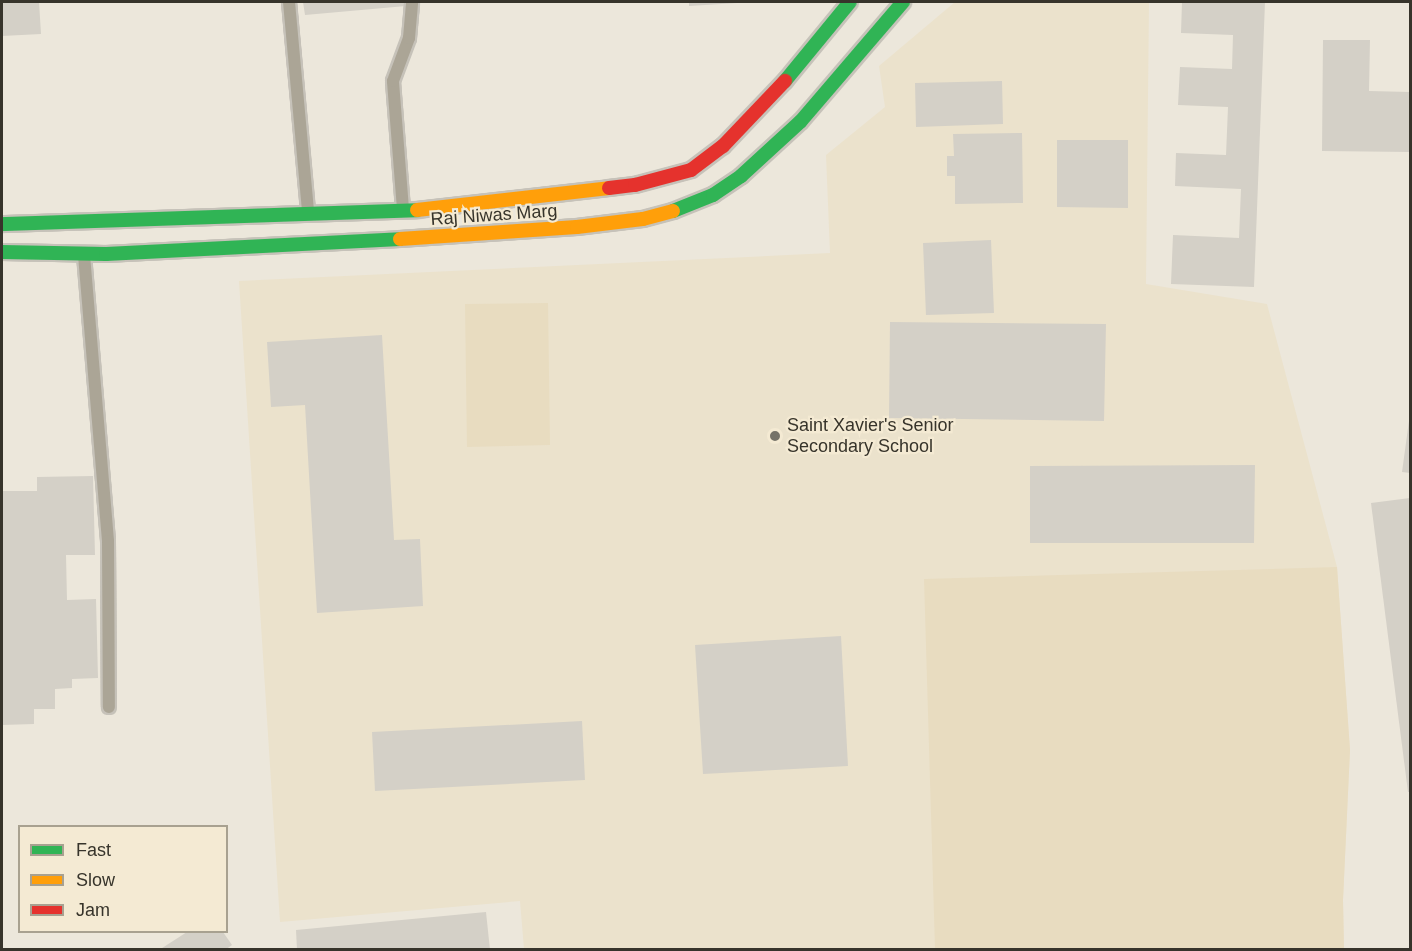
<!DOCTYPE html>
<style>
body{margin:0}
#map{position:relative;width:1412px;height:951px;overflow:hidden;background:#ece7db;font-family:Arial,sans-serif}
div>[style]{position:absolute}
.built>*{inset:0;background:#ebe2cc}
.green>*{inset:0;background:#e8dcc0}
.building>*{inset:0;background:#d4d0c7}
.roads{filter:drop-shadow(2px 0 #c6c2b9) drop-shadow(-2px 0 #c6c2b9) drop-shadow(0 2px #c6c2b9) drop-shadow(0 -2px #c6c2b9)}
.lane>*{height:12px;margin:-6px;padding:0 6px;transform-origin:6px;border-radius:6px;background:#aba596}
.fast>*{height:14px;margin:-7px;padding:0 7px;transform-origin:7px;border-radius:7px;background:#30b455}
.slow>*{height:14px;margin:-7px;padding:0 7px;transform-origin:7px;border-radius:7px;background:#ff9f0a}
.jam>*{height:14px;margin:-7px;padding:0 7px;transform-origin:7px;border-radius:7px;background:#e5322d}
.dots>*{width:16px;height:16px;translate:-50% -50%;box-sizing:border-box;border:3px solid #f4ead3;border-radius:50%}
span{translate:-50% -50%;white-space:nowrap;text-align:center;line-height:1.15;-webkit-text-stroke:4.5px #f4ead3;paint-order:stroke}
.street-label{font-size:18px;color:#37342b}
.poi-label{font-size:18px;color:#37342b}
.left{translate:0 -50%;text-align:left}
.frame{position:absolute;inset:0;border:3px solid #37342b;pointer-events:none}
.legend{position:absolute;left:18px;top:825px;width:210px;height:108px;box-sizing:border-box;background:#f4ead3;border:2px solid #a8a190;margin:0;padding:8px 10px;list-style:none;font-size:18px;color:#37342b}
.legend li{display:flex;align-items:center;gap:12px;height:30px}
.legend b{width:30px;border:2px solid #a8a190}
</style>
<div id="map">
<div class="built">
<div style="clip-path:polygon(955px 2px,1149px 2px,1146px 284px,1267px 304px,1337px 567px,1350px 750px,1343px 900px,1344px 949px,524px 949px,520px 901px,280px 922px,239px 281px,830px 253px,826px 155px,885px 107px,879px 66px)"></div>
</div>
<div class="green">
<div style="clip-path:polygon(548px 303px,550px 445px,467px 447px,465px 304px)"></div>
<div style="clip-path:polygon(1337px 567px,1350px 750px,1343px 900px,1344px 949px,935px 949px,924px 579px)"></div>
</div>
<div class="building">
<div style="clip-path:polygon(2px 2px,39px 2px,41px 34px,2px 36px)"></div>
<div style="clip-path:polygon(303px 2px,406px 2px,406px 6px,305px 15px)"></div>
<div style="clip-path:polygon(689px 2px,737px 2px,737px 3px,689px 6px)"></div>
<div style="clip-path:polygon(1182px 2px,1265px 2px,1254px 287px,1171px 284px,1173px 235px,1239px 238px,1241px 189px,1175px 186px,1176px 153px,1226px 155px,1228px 107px,1178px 105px,1180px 67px,1232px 69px,1233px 35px,1181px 33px)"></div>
<div style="clip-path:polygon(1323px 40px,1370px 40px,1369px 91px,1410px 92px,1410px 152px,1322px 151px)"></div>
<div style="clip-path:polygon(1002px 81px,1003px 124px,916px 127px,915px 83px)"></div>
<div style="clip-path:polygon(1022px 133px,1023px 203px,955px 204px,955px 176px,947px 176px,947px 156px,954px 156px,953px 134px)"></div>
<div style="clip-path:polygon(1057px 140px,1128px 140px,1128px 208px,1057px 207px)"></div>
<div style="clip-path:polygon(991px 240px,994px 313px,926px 315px,923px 243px)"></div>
<div style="clip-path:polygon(890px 322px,1106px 324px,1104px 421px,889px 418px)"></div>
<div style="clip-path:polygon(382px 335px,394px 540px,420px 539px,423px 606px,317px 613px,305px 405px,271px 407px,267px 342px)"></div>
<div style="clip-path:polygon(1409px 421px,1410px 421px,1410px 473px,1402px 472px)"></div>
<div style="clip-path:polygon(1255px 465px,1254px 543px,1030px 543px,1030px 466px)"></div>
<div style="clip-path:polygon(93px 476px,95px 555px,66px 555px,67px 600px,96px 599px,98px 678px,72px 679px,72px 688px,55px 689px,55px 709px,34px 709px,34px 724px,2px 725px,2px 491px,37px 491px,37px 477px)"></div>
<div style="clip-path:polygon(1410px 498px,1410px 792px,1408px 792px,1371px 503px)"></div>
<div style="clip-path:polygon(841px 636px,848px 766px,703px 774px,695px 645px)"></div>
<div style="clip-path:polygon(582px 721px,585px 780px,375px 791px,372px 732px)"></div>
<div style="clip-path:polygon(486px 912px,490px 950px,297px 950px,296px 930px)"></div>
<div style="clip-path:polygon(187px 932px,223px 932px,232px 945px,225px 950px,159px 950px)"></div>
</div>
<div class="roads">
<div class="lane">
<div style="left:289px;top:2px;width:211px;rotate:84.8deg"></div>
<div style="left:403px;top:209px;width:128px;rotate:-94.5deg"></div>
<div style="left:393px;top:81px;width:46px;rotate:-69.6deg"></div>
<div style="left:409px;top:38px;width:36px;rotate:-85deg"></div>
<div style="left:84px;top:255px;width:287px;rotate:85.2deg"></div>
<div style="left:108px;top:541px;width:166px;rotate:89.7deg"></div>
</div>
<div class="fast">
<div style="left:785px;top:81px;width:102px;rotate:-50.6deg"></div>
<div style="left:673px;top:211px;width:43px;rotate:-21.8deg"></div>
<div style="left:713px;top:195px;width:34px;rotate:-34deg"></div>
<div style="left:741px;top:176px;width:81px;rotate:-42.5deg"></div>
<div style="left:801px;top:121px;width:157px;rotate:-49.4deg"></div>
<div style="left:2px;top:224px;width:415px;rotate:-1.9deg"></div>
<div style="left:2px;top:252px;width:104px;rotate:1.1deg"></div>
<div style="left:106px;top:254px;width:294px;rotate:-2.9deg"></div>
</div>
<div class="slow">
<div style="left:417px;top:210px;width:193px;rotate:-6.5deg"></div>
<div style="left:400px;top:239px;width:177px;rotate:-3.9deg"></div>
<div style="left:577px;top:227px;width:66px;rotate:-6.9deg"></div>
<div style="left:643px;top:219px;width:31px;rotate:-15deg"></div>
</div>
<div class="jam">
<div style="left:609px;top:188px;width:26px;rotate:-7deg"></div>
<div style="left:635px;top:185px;width:58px;rotate:-15deg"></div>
<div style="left:691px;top:170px;width:40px;rotate:-37deg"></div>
<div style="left:723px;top:146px;width:90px;rotate:-46.4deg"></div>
</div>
</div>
<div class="dots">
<div style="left:775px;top:436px;background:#767369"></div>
</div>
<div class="street-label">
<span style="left:494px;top:215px;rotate:-4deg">Raj Niwas Marg</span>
</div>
<div class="poi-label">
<span class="left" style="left:787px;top:436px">Saint Xavier's Senior<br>Secondary School</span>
</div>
<div class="frame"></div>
<ul class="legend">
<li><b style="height:8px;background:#30b455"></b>Fast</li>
<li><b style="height:8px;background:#ff9f0a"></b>Slow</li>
<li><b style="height:8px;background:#e5322d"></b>Jam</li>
</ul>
</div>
